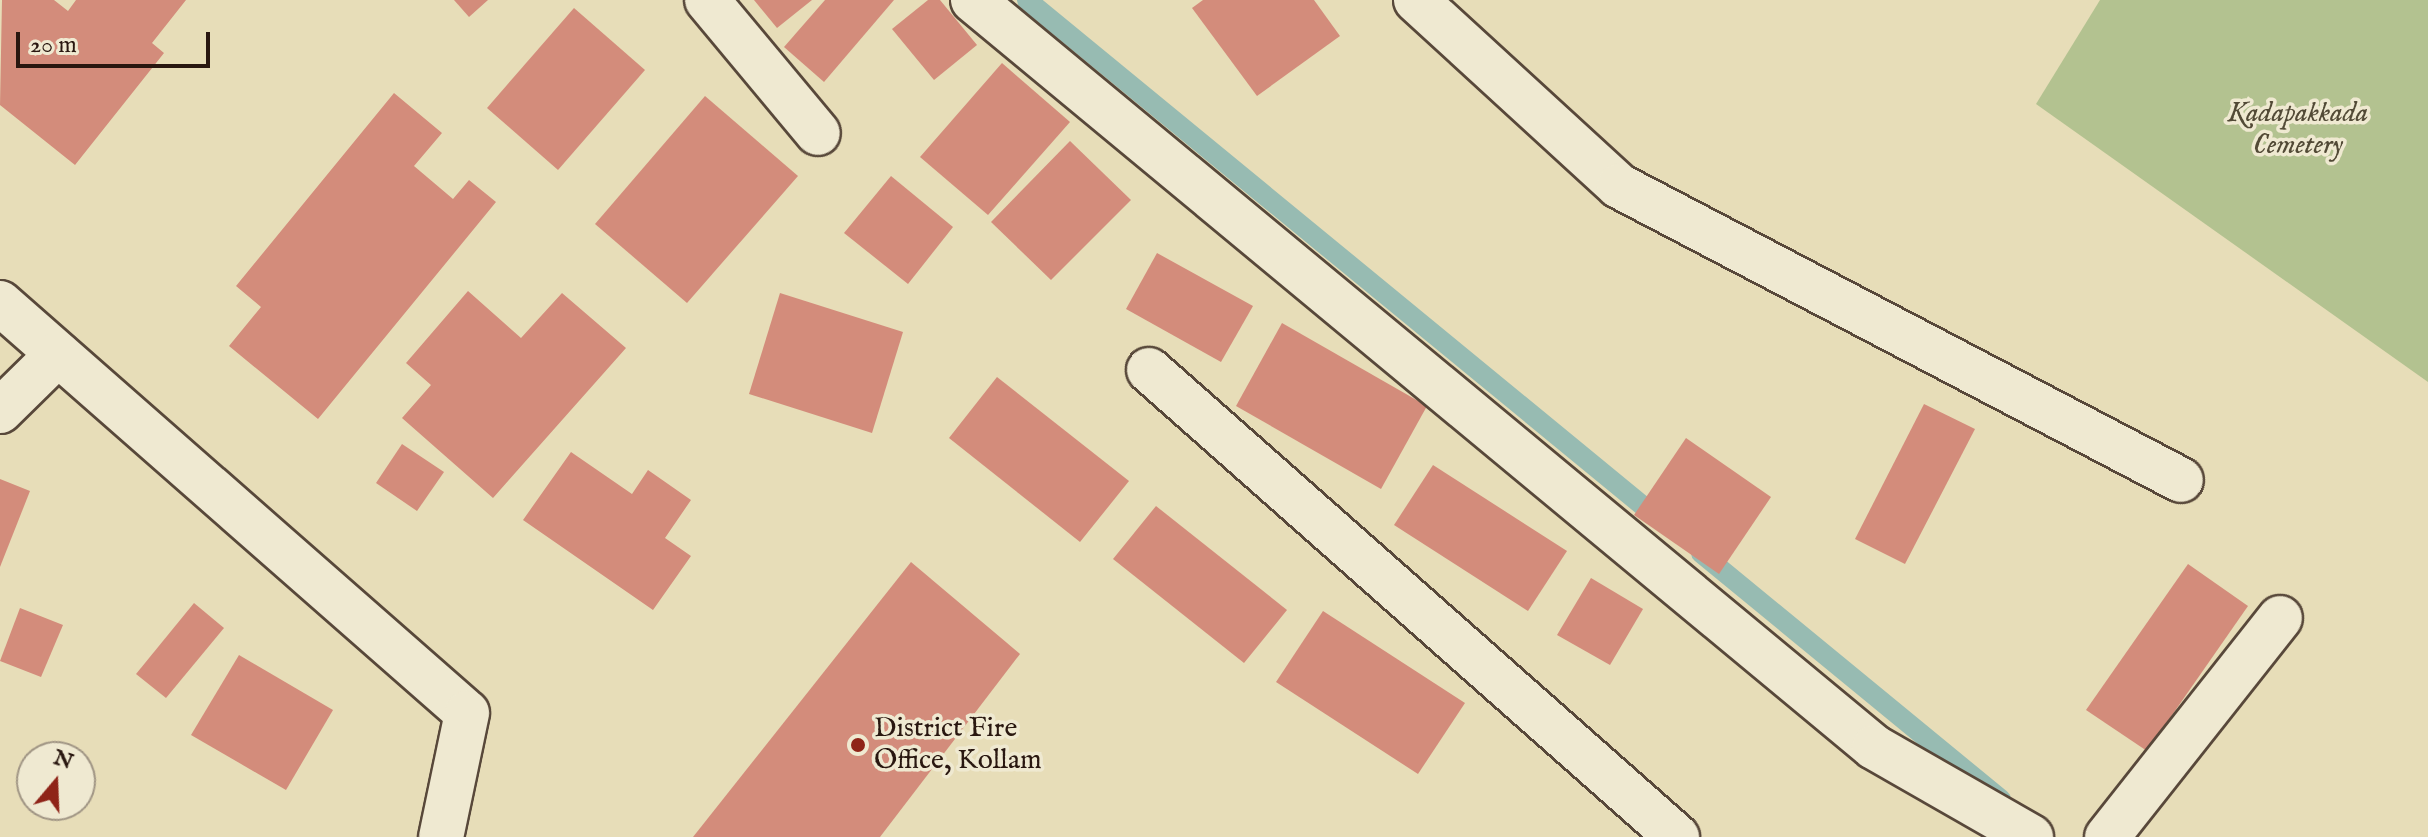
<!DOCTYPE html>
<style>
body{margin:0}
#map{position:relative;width:2428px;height:837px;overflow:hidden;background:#e7ddb8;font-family:"IM FELL English",serif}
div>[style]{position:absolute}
.green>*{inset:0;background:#b3c290}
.stream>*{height:20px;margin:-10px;padding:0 10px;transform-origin:10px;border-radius:10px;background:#97bbb2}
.building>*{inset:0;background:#d38c7b}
.roads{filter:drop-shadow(2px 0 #58483a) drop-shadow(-2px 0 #58483a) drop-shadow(0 2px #58483a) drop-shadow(0 -2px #58483a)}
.street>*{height:44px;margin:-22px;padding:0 22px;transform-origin:22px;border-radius:22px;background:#efe9d1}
.dots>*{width:22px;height:22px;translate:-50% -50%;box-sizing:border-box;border:4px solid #efe9d1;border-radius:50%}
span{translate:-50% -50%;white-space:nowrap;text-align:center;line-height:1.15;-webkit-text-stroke:7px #efe9d1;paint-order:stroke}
.park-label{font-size:28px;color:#524a36;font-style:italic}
.poi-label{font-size:28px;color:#291710}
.left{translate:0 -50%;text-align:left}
.north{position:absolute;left:16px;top:741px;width:80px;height:80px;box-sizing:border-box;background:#efe9d1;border:2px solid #a09584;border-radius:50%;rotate:19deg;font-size:22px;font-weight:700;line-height:32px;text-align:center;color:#291710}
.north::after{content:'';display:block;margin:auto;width:28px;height:36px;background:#8f2418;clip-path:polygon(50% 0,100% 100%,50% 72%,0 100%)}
.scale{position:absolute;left:16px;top:32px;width:194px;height:36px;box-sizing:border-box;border:4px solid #291710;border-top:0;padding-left:10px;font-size:24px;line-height:28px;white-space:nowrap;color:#291710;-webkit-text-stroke:6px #efe9d1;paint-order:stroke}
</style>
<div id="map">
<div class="green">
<div style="clip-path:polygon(2100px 0,2428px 0,2428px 382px,2036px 104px)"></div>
</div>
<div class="stream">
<div style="left:1027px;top:0;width:819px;rotate:39.4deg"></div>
<div style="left:1701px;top:553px;width:388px;rotate:39.4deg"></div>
</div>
<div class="building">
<div style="clip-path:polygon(2px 0,54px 0,68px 11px,76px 0,186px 0,152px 43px,164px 53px,75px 165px,0 105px)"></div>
<div style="clip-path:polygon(454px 0,488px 0,469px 17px)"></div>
<div style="clip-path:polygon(754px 0,812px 0,777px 28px)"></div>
<div style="clip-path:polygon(825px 0,894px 0,824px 82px,784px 47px)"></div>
<div style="clip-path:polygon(928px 0,940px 0,977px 45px,934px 80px,892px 29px)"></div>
<div style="clip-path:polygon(1203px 0,1314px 0,1340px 36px,1257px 96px,1192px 8px)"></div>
<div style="clip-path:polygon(574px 8px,645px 70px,558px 170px,487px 108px)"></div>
<div style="clip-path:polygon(1002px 63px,1070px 122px,988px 215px,920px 157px)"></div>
<div style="clip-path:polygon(394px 93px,442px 133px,414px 166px,453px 199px,469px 180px,496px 202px,318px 419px,229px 346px,261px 307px,236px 286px)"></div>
<div style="clip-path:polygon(705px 96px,798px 176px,687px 303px,595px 224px)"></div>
<div style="clip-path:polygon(1070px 141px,1131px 200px,1051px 280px,991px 222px)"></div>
<div style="clip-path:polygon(891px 176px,953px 227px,908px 284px,844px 233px)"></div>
<div style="clip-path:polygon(1157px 253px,1253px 306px,1221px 362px,1126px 309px)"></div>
<div style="clip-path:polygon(468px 291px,521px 338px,562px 293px,626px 348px,493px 498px,402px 418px,431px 385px,406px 363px)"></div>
<div style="clip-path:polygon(780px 293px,903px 332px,872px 433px,749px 394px)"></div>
<div style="clip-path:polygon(1282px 323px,1427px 406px,1381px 489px,1236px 406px)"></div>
<div style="clip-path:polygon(997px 377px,1129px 481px,1080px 542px,949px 438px)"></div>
<div style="clip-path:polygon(1924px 404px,1975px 429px,1905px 564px,1855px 539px)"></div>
<div style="clip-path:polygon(1686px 438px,1771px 497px,1719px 574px,1634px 515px)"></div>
<div style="clip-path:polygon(402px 444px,444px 472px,417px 511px,376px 483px)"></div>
<div style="clip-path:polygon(571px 452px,632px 494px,648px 470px,691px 500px,665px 538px,691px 556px,653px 610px,523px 520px)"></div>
<div style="clip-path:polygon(1433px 465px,1567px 551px,1528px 611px,1394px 525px)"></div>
<div style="clip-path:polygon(0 479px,30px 491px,0 567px)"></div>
<div style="clip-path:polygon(1156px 506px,1287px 610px,1244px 663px,1113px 559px)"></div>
<div style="clip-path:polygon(911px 562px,1020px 654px,880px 837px,693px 837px)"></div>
<div style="clip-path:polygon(2188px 564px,2248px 606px,2147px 751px,2086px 710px)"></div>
<div style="clip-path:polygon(1591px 578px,1643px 609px,1610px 665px,1557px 635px)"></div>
<div style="clip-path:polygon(194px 603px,224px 628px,166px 698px,136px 674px)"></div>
<div style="clip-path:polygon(20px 608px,63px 625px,41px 677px,0 661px)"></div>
<div style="clip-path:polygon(1323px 611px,1465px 703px,1418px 774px,1276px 682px)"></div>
<div style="clip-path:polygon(239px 655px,333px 710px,286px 790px,191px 735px)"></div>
</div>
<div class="roads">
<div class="street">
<div style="left:707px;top:0;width:173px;rotate:50.2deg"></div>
<div style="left:973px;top:0;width:1170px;rotate:39.66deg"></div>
<div style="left:1874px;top:747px;width:181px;rotate:29.8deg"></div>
<div style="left:1416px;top:0;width:275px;rotate:42.5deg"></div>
<div style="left:1619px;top:186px;width:634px;rotate:27.62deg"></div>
<div style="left:0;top:303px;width:621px;rotate:41.28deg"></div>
<div style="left:467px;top:713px;width:127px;rotate:101.8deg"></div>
<div style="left:1149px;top:370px;width:705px;rotate:41.49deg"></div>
<div style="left:0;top:411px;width:81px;rotate:-44.5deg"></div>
<div style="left:2107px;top:837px;width:279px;rotate:-51.7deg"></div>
</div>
</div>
<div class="dots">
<div style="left:858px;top:745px;background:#8f2418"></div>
</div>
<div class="park-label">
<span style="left:2298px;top:130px">Kadapakkada<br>Cemetery</span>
</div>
<div class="poi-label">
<span class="left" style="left:874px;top:745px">District Fire<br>Office, Kollam</span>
</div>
<div class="north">N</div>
<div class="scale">20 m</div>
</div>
